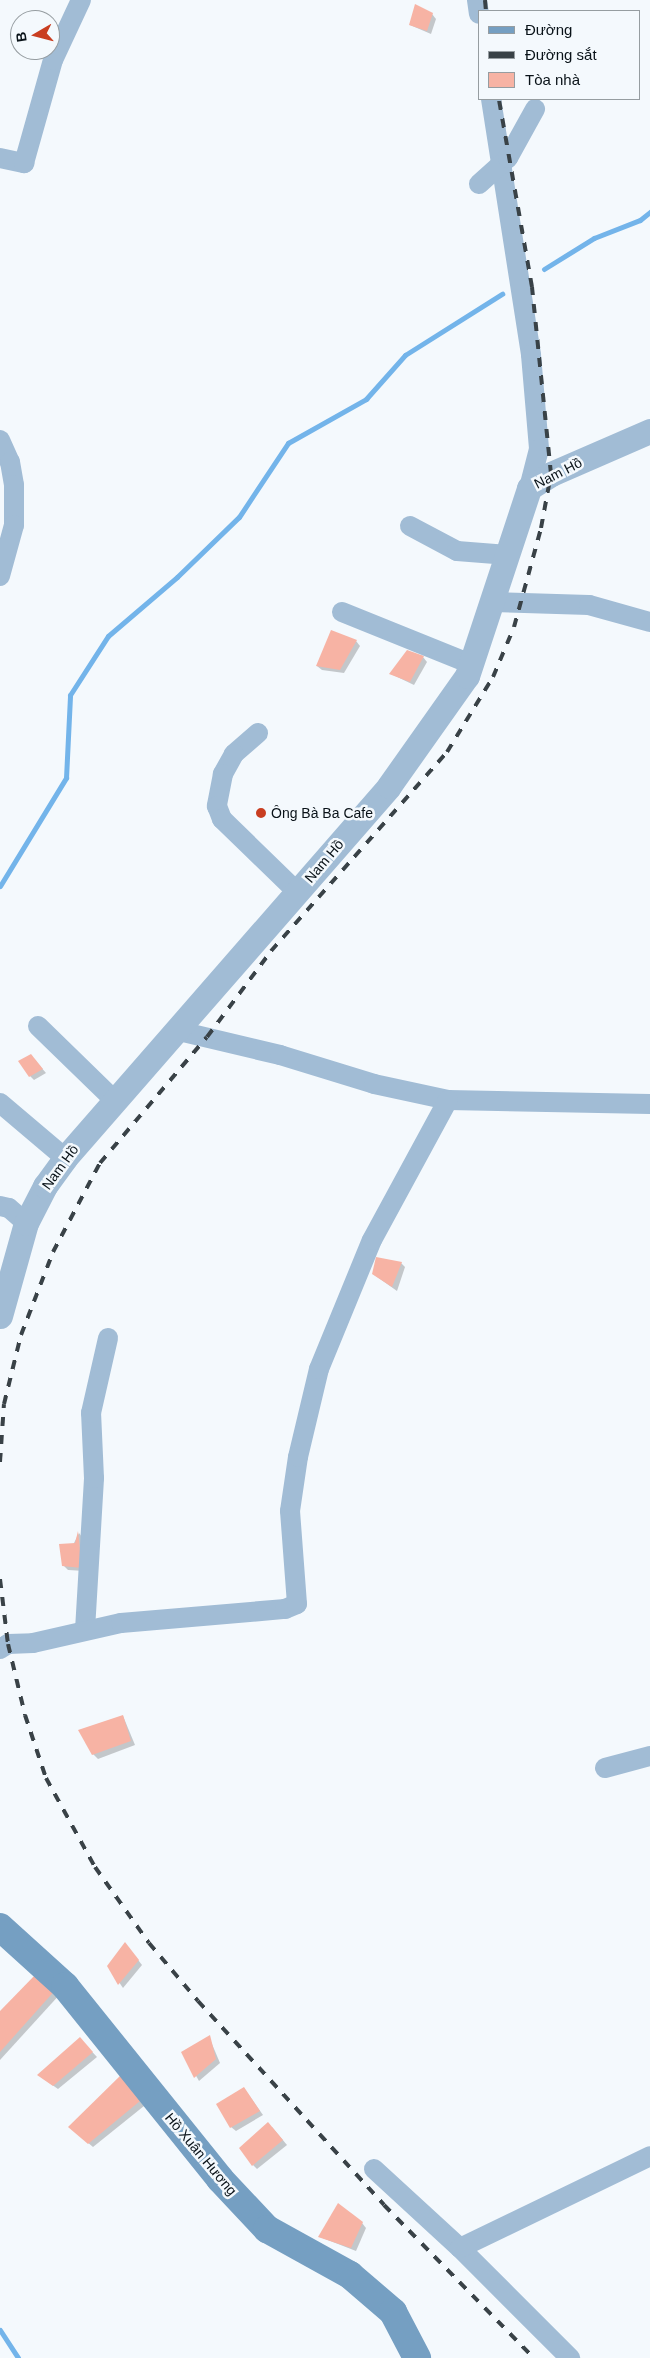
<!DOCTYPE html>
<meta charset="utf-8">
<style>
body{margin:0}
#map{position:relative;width:650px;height:2358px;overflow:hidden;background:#f4f9fd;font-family:Arial,sans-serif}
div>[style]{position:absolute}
.shadow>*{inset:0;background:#0003}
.stream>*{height:5px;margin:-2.5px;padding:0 2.5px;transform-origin:2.5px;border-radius:2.5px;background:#73b4ea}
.building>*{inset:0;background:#f7b3a4}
.minor>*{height:20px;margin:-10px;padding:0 10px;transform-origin:10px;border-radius:10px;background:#a1bcd5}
.tertiary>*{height:25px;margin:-12.5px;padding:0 12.5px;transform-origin:12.5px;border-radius:12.5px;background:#a1bcd5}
.secondary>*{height:28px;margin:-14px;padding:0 14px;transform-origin:14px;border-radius:14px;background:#759fc2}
.rail>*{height:4px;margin-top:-2px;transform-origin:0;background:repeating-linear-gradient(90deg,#394247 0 9px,transparent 0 18px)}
.dots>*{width:14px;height:14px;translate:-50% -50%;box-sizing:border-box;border:2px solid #f4f9fd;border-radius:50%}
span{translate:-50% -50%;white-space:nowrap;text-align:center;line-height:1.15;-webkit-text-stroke:5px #f4f9fd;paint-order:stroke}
.street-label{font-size:14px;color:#091218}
.poi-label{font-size:14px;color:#091218}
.left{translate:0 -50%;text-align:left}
.legend{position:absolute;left:478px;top:10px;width:162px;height:90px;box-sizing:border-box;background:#f4f9fd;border:1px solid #969da1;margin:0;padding:6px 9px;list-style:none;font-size:15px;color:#091218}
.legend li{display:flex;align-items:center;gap:10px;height:25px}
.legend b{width:25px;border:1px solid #969da1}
.north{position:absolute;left:10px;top:10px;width:50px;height:50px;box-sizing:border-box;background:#f4f9fd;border:1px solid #969da1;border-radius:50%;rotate:262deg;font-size:14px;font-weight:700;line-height:20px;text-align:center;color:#091218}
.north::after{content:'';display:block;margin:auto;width:18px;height:22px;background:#c93e21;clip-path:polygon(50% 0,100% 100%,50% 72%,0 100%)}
</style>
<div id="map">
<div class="shadow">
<div style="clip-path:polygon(432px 14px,436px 19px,431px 34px,410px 25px)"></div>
<div style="clip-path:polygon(356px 641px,360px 646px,344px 673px,322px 670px,317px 666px)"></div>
<div style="clip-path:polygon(423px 657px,427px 662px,414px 685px,391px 674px)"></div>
<div style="clip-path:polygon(35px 1060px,46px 1073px,34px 1080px,30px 1076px)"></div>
<div style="clip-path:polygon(401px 1263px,405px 1267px,397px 1291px,373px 1274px)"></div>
<div style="clip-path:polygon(79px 1533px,82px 1537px,85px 1571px,68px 1570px,63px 1565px)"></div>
<div style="clip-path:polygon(123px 1716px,135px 1745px,98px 1759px,93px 1754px)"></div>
<div style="clip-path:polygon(125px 1943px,142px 1965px,123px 1988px,108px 1966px)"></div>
<div style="clip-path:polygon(37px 1975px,62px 1992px,0 2060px,0 2013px)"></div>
<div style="clip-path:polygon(209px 2037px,220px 2063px,199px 2081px,183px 2053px)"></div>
<div style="clip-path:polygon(80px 2039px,97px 2057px,58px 2089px,38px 2075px)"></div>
<div style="clip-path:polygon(122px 2076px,144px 2106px,93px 2147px,74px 2131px)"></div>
<div style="clip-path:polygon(244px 2088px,263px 2115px,236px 2131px,231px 2127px)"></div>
<div style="clip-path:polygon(272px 2127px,287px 2145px,257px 2169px,253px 2165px)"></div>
<div style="clip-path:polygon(362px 2223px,366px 2228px,356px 2251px,320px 2237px)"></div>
</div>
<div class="stream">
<div style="left:544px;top:269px;width:59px;rotate:-31.8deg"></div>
<div style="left:594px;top:238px;width:49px;rotate:-21.4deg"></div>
<div style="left:640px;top:220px;width:13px;rotate:-39deg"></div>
<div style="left:0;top:886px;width:127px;rotate:-58.6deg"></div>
<div style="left:66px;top:778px;width:83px;rotate:-87.2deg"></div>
<div style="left:70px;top:695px;width:70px;rotate:-57.2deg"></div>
<div style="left:108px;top:636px;width:91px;rotate:-40.5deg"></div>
<div style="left:177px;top:577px;width:86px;rotate:-44.1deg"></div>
<div style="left:239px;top:517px;width:89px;rotate:-56.5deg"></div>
<div style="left:288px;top:443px;width:90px;rotate:-29.4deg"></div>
<div style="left:366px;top:399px;width:59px;rotate:-48.4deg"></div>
<div style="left:405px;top:355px;width:115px;rotate:-32.2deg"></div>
<div style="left:0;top:2330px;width:33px;rotate:57deg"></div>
</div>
<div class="building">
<div style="clip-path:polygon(415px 4px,433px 13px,427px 31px,409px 25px)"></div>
<div style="clip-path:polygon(331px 630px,357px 640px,340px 670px,316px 666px)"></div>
<div style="clip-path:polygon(407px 650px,424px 656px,410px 682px,389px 674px)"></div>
<div style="clip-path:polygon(31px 1054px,43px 1069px,29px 1077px,18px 1061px)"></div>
<div style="clip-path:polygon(376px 1257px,402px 1262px,392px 1287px,372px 1274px)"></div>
<div style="clip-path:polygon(78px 1531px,82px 1568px,62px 1566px,59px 1544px,75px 1543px)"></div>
<div style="clip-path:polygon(123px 1715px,131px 1741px,92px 1755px,78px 1730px)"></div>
<div style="clip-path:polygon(125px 1942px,139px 1960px,118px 1985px,107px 1966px)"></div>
<div style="clip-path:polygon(37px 1973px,58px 1987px,0 2052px,0 2011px)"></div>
<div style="clip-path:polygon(210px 2035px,216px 2059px,194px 2078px,181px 2052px)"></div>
<div style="clip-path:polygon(80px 2037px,93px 2052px,53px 2086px,37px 2075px)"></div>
<div style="clip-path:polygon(122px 2074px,140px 2101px,88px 2144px,68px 2127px)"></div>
<div style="clip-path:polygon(244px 2087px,260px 2111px,230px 2128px,216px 2104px)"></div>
<div style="clip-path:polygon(268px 2122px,283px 2140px,252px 2166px,239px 2148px)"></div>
<div style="clip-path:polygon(338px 2203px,363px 2222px,351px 2248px,318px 2237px)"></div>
</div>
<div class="minor">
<div style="left:477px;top:0;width:14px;rotate:82deg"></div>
<div style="left:491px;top:99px;width:259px;rotate:81.1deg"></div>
<div style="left:531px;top:355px;width:94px;rotate:85.1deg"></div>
<div style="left:539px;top:449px;width:40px;rotate:104.4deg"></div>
<div style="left:0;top:158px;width:25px;rotate:12deg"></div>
<div style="left:24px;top:163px;width:107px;rotate:-74.3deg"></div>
<div style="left:53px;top:60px;width:66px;rotate:-65deg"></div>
<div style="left:479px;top:184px;width:39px;rotate:-42deg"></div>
<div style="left:508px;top:158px;width:56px;rotate:-61.1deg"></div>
<div style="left:0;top:440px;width:24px;rotate:66deg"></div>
<div style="left:10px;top:462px;width:23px;rotate:80deg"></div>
<div style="left:14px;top:485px;width:40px;rotate:90deg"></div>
<div style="left:14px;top:525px;width:53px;rotate:105.4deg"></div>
<div style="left:410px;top:526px;width:53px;rotate:28deg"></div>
<div style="left:457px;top:551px;width:51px;rotate:4.5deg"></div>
<div style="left:493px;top:602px;width:96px;rotate:1.8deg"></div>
<div style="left:589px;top:605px;width:63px;rotate:15.6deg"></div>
<div style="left:342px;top:612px;width:139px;rotate:22deg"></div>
<div style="left:258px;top:733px;width:32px;rotate:139deg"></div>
<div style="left:234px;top:754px;width:23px;rotate:119deg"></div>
<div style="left:223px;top:774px;width:33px;rotate:101deg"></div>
<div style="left:217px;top:806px;width:14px;rotate:69deg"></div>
<div style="left:222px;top:819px;width:105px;rotate:44.2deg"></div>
<div style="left:38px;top:1026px;width:107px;rotate:44.2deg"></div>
<div style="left:179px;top:1031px;width:104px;rotate:13.4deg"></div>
<div style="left:280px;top:1055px;width:98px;rotate:17.1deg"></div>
<div style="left:374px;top:1084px;width:76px;rotate:12.2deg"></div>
<div style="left:448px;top:1100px;width:202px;rotate:1.1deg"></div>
<div style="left:0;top:1103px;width:85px;rotate:40.2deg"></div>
<div style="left:0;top:1206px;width:9px;rotate:13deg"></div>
<div style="left:9px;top:1208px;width:23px;rotate:41deg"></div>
<div style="left:85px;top:1630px;width:152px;rotate:-86.6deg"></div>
<div style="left:94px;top:1478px;width:65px;rotate:-92.6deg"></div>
<div style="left:91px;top:1413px;width:77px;rotate:-77.2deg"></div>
<div style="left:0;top:1649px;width:9px;rotate:-32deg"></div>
<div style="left:8px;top:1644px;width:25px;rotate:-2deg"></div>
<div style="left:33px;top:1643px;width:90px;rotate:-12.8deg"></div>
<div style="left:121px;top:1623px;width:165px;rotate:-4.9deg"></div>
<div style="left:285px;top:1609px;width:13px;rotate:-23deg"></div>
<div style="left:297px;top:1604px;width:93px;rotate:-94.3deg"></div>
<div style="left:290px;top:1511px;width:55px;rotate:-81.6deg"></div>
<div style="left:298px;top:1457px;width:90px;rotate:-76.6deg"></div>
<div style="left:319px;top:1369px;width:139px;rotate:-67.7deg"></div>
<div style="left:372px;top:1240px;width:159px;rotate:-61.5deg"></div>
<div style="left:605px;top:1768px;width:47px;rotate:-14.9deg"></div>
<div style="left:374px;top:2169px;width:117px;rotate:42.6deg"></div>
<div style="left:460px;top:2248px;width:156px;rotate:45deg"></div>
<div style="left:460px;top:2248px;width:211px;rotate:-25.8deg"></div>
</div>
<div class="tertiary">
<div style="left:0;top:1316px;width:97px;rotate:-74.4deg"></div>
<div style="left:26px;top:1223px;width:42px;rotate:-62.8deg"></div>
<div style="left:45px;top:1186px;width:34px;rotate:-54deg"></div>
<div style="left:65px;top:1158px;width:493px;rotate:-48.9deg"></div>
<div style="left:389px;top:786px;width:135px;rotate:-54.7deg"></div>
<div style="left:467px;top:676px;width:198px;rotate:-71.7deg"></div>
<div style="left:529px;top:488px;width:26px;rotate:-32deg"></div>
<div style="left:551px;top:474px;width:108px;rotate:-23.5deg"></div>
</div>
<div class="secondary">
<div style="left:0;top:1927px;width:88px;rotate:42.2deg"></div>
<div style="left:65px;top:1986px;width:248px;rotate:51.2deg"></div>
<div style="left:220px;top:2179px;width:69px;rotate:46.8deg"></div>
<div style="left:267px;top:2229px;width:95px;rotate:29deg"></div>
<div style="left:350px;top:2275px;width:57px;rotate:40.7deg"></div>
<div style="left:393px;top:2312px;width:52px;rotate:62.4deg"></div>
</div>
<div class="rail">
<div style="left:485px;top:0;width:11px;rotate:85deg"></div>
<div style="left:0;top:1462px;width:58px;rotate:-86.1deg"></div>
<div style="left:4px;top:1404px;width:71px;rotate:-76.2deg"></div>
<div style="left:21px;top:1335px;width:89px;rotate:-68.9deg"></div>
<div style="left:53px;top:1252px;width:101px;rotate:-62.2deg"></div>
<div style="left:100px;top:1163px;width:165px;rotate:-49.7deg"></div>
<div style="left:207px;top:1037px;width:107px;rotate:-53.3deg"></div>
<div style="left:271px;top:951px;width:266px;rotate:-48.5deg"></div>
<div style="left:447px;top:752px;width:88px;rotate:-58.5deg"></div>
<div style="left:493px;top:677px;width:54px;rotate:-67.2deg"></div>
<div style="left:514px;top:627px;width:103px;rotate:-74.7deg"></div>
<div style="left:541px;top:528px;width:55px;rotate:-79.5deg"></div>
<div style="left:551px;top:474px;width:188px;rotate:-95.8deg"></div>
<div style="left:532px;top:287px;width:191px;rotate:-100deg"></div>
<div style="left:0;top:1579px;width:65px;rotate:83deg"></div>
<div style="left:8px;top:1644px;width:73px;rotate:76.5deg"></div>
<div style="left:25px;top:1715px;width:66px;rotate:71.6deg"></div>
<div style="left:46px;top:1778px;width:102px;rotate:61.2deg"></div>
<div style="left:95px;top:1867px;width:93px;rotate:54.6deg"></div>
<div style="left:149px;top:1943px;width:76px;rotate:49.8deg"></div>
<div style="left:198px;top:2001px;width:276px;rotate:47.6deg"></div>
<div style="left:384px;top:2205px;width:214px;rotate:45.6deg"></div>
</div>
<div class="dots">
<div style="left:261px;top:813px;background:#c93e21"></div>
</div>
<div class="street-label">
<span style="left:558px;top:473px;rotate:-27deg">Nam Hồ</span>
<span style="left:324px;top:861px;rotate:-50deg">Nam Hồ</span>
<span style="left:60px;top:1167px;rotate:-54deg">Nam Hồ</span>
<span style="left:201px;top:2154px;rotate:50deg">Hồ Xuân Hương</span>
</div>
<div class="poi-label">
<span class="left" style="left:271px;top:813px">Ông Bà Ba Cafe</span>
</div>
<ul class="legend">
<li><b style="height:6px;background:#759fc2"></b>Đường</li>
<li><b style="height:6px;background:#394247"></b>Đường sắt</li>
<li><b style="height:14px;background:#f7b3a4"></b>Tòa nhà</li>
</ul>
<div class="north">B</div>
</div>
